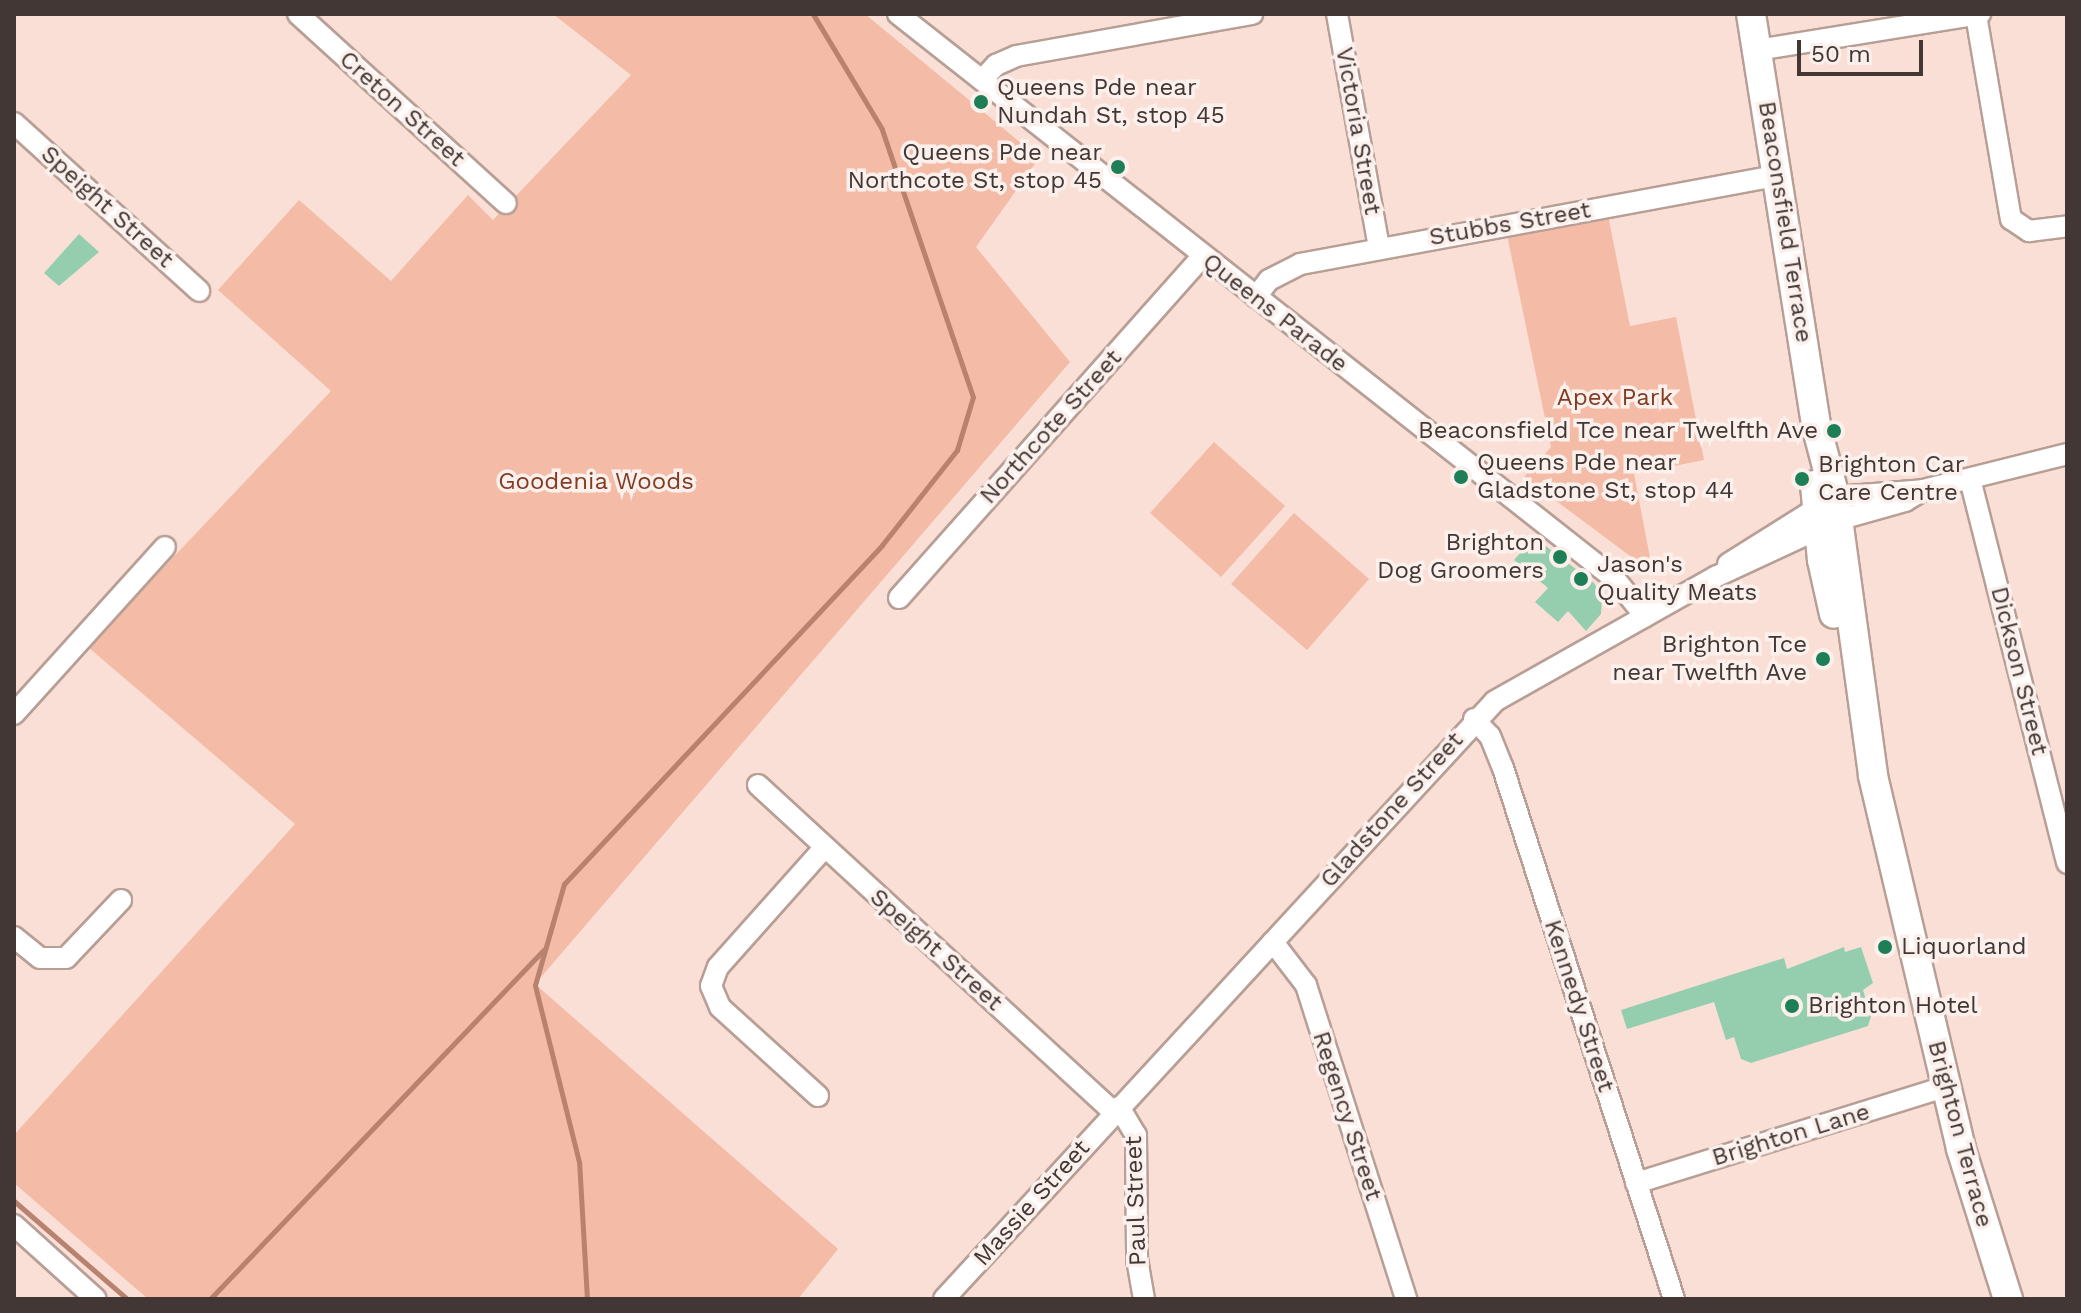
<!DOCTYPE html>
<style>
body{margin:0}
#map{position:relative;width:2081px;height:1313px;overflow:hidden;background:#fadfd6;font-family:"Work Sans",sans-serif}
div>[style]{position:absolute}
.green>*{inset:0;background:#f4bba7}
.stream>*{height:5px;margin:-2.5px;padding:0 2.5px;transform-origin:2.5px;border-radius:2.5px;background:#b8826f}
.building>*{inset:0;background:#95ceaf}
.roads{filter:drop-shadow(2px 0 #b89f96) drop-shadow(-2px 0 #b89f96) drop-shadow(0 2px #b89f96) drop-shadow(0 -2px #b89f96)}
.minor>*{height:20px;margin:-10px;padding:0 10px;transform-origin:10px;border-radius:10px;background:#fff}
.secondary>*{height:28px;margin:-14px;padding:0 14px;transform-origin:14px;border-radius:14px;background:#fff}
.dots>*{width:22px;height:22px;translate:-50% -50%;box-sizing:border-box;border:4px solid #fbf0ec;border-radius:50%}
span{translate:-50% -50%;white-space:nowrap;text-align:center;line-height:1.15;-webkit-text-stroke:7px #fbf0ec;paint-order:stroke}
.poi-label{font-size:24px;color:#423734}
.left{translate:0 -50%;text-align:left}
.right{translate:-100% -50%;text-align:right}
.street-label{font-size:24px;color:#423734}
.park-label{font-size:24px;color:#823c23}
.frame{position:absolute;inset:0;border:16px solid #423734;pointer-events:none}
.scale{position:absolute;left:1797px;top:40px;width:126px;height:36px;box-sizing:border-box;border:4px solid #423734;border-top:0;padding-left:10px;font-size:24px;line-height:28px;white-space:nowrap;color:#423734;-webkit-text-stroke:6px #fbf0ec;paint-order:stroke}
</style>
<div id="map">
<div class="green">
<div style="clip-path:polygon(553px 14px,865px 14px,1039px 158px,976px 247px,1070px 362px,535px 984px,838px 1249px,798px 1299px,148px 1299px,14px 1183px,14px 1135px,295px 824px,88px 647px,331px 391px,218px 290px,299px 200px,391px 281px,468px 195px,493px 220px,631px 75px)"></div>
<div style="clip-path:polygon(1608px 215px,1630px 326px,1676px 317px,1704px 460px,1634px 474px,1653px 573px,1524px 477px,1551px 447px,1507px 235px)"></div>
<div style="clip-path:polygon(1214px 442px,1285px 506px,1221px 577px,1150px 513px)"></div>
<div style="clip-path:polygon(1294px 513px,1369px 579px,1307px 650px,1231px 584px)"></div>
</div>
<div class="stream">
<div style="left:14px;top:1201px;width:150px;rotate:40.9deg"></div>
<div style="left:210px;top:1299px;width:483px;rotate:-46.3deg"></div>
<div style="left:587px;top:1299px;width:137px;rotate:-93.3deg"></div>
<div style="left:579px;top:1162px;width:182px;rotate:-104deg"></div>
<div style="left:535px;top:985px;width:105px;rotate:-74deg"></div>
<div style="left:564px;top:884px;width:465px;rotate:-46.8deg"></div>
<div style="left:882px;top:545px;width:121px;rotate:-51.7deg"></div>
<div style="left:957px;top:450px;width:55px;rotate:-73.2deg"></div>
<div style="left:973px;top:397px;width:283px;rotate:-108.8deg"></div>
<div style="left:882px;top:129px;width:134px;rotate:-121deg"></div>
</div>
<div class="building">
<div style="clip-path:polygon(79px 234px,99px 252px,59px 286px,44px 273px)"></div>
<div style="clip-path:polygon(1534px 537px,1594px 583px,1602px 596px,1601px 614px,1586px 631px,1568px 611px,1558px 622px,1535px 602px,1548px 588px,1514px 560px)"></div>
<div style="clip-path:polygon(1844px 947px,1845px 952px,1861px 947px,1873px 983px,1863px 990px,1871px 1016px,1868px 1026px,1751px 1063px,1741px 1059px,1734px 1037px,1726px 1040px,1714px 1002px,1627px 1029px,1621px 1010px,1784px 958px,1787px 969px)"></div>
</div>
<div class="roads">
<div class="minor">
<div style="left:298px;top:14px;width:281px;rotate:42.3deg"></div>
<div style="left:898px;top:14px;width:913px;rotate:38.24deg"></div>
<div style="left:1615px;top:579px;width:48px;rotate:51deg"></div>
<div style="left:1337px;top:14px;width:237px;rotate:79.8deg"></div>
<div style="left:1976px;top:15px;width:207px;rotate:80.3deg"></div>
<div style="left:2011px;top:219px;width:22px;rotate:34deg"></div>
<div style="left:2029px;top:231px;width:38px;rotate:-7deg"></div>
<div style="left:1757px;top:50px;width:226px;rotate:-9.2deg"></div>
<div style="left:982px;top:80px;width:21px;rotate:-47deg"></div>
<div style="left:996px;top:65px;width:22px;rotate:-24deg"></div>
<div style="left:1016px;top:56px;width:240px;rotate:-10.1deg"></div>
<div style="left:14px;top:123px;width:250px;rotate:42.2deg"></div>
<div style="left:1256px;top:297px;width:21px;rotate:-53deg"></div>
<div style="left:1269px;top:280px;width:35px;rotate:-27deg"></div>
<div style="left:1300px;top:264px;width:485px;rotate:-10.5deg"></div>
<div style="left:1970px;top:479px;width:396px;rotate:75.8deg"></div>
<div style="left:1728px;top:564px;width:126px;rotate:-32.1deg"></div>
<div style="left:1835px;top:497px;width:88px;rotate:-4.5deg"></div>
<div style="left:1923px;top:490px;width:148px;rotate:-14deg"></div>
<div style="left:899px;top:598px;width:458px;rotate:-48.4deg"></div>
<div style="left:14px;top:714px;width:225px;rotate:-47.9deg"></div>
<div style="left:1474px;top:719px;width:23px;rotate:47deg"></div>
<div style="left:1490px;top:736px;width:35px;rotate:68deg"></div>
<div style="left:1503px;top:768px;width:558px;rotate:72.15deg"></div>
<div style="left:758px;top:785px;width:485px;rotate:42.6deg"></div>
<div style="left:14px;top:937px;width:33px;rotate:39deg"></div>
<div style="left:40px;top:958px;width:26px"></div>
<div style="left:66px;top:958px;width:80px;rotate:-46.5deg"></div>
<div style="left:1273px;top:942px;width:54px;rotate:52.5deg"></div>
<div style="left:1306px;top:985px;width:330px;rotate:72.3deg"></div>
<div style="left:818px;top:1096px;width:132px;rotate:-137.8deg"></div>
<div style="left:720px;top:1007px;width:23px;rotate:-113deg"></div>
<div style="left:711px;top:986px;width:20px;rotate:-70deg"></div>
<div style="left:718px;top:967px;width:159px;rotate:-48.3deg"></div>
<div style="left:1119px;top:1107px;width:33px;rotate:59deg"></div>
<div style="left:1136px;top:1135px;width:124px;rotate:89.5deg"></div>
<div style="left:1137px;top:1259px;width:41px;rotate:80.1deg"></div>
<div style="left:1636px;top:1183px;width:324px;rotate:-17.3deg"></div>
<div style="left:14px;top:1225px;width:110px;rotate:42.1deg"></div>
<div style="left:944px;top:1299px;width:813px;rotate:-47.34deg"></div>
<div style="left:1495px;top:701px;width:253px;rotate:-29.4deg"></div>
<div style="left:1715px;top:577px;width:136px;rotate:-24.9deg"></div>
<div style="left:1838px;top:520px;width:70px;rotate:-15.8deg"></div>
<div style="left:1905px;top:501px;width:21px;rotate:-31deg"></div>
</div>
<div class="secondary">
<div style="left:1751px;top:14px;width:420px;rotate:81deg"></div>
<div style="left:1817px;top:429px;width:70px;rotate:75.2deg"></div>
<div style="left:1835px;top:497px;width:282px;rotate:82.2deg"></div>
<div style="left:1873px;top:776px;width:383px;rotate:76.7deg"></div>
<div style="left:1961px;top:1149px;width:157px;rotate:72.6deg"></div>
<div style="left:1815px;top:485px;width:75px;rotate:84.7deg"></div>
<div style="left:1822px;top:560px;width:55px;rotate:77.5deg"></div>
</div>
</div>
<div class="dots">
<div style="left:981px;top:102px;background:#1e7e56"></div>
<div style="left:1118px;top:167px;background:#1e7e56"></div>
<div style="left:1834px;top:431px;background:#1e7e56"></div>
<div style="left:1461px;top:477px;background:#1e7e56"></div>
<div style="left:1802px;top:479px;background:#1e7e56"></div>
<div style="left:1560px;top:557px;background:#1e7e56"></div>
<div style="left:1581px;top:579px;background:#1e7e56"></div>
<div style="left:1823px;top:659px;background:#1e7e56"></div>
<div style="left:1885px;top:947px;background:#1e7e56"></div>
<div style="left:1792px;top:1006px;background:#1e7e56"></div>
</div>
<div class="poi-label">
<span class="left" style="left:997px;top:102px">Queens Pde near<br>Nundah St, stop 45</span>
<span class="right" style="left:1102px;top:167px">Queens Pde near<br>Northcote St, stop 45</span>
<span class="right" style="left:1818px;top:431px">Beaconsfield Tce near Twelfth Ave</span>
<span class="left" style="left:1477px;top:477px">Queens Pde near<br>Gladstone St, stop 44</span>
<span class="left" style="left:1818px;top:479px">Brighton Car<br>Care Centre</span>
<span class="right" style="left:1544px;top:557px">Brighton<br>Dog Groomers</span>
<span class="left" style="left:1597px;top:579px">Jason's<br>Quality Meats</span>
<span class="right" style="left:1807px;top:659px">Brighton Tce<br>near Twelfth Ave</span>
<span class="left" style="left:1901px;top:947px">Liquorland</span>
<span class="left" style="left:1808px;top:1006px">Brighton Hotel</span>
</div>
<div class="street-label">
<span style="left:402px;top:109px;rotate:42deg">Creton Street</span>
<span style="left:1358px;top:131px;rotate:80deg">Victoria Street</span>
<span style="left:107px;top:207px;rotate:42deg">Speight Street</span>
<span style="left:1785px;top:222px;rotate:81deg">Beaconsfield Terrace</span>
<span style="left:1510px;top:224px;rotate:-10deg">Stubbs Street</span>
<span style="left:1275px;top:313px;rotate:38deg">Queens Parade</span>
<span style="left:1051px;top:427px;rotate:-48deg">Northcote Street</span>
<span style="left:2019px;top:671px;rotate:76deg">Dickson Street</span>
<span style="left:1392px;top:810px;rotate:-48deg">Gladstone Street</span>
<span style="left:936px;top:950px;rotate:42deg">Speight Street</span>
<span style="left:1579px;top:1006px;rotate:72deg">Kennedy Street</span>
<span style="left:1347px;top:1116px;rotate:72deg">Regency Street</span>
<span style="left:1960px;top:1134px;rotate:75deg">Brighton Terrace</span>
<span style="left:1791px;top:1135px;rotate:-17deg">Brighton Lane</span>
<span style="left:1136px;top:1201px;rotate:-92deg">Paul Street</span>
<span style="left:1032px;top:1203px;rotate:-48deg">Massie Street</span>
</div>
<div class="park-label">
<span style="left:1615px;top:398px">Apex Park</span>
<span style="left:596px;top:482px">Goodenia Woods</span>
</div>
<div class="frame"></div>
<div class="scale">50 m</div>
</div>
